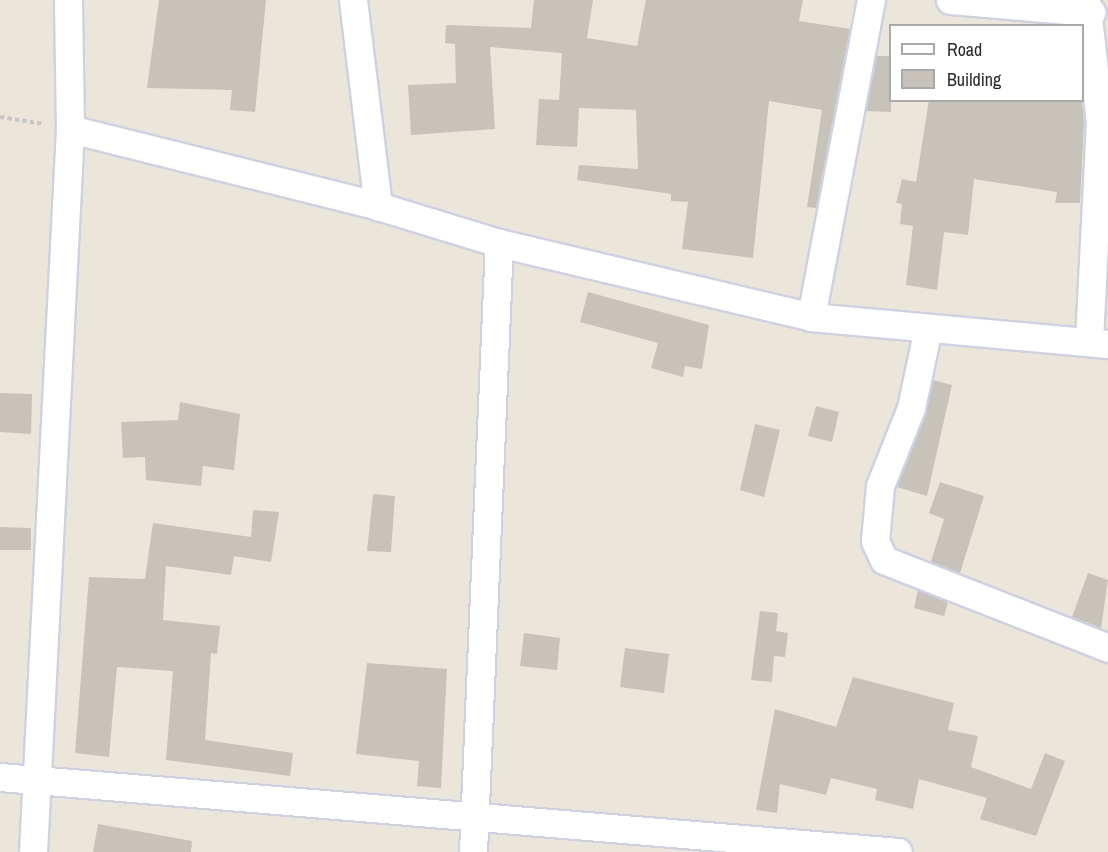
<!DOCTYPE html>
<style>
body{margin:0}
#map{position:relative;width:1108px;height:852px;overflow:hidden;background:#ece6da;font-family:"Archivo Narrow",sans-serif}
div>[style]{position:absolute}
.building>*{inset:0;background:#c7c2ba}
.path>*{height:4px;margin-top:-2px;transform-origin:0;background:repeating-linear-gradient(90deg,#c7c7c7 0 4.5px,transparent 0 7.5px)}
.roads{filter:drop-shadow(2px 0 #cfd1e2) drop-shadow(-2px 0 #cfd1e2) drop-shadow(0 2px #cfd1e2) drop-shadow(0 -2px #cfd1e2)}
.minor>*{height:27px;margin:-13.5px;padding:0 13.5px;transform-origin:13.5px;border-radius:13.5px;background:#fff}
span{translate:-50% -50%;white-space:nowrap;text-align:center;line-height:1.15;-webkit-text-stroke:4.5px #fff;paint-order:stroke}
.legend{position:absolute;left:889px;top:24px;width:195px;height:78px;box-sizing:border-box;background:#fff;border:2px solid #a9a9a9;margin:0;padding:8px 10px;list-style:none;font-size:18px;color:#292929}
.legend li{display:flex;align-items:center;gap:12px;height:30px}
.legend b{width:30px;border:2px solid #a9a9a9}
</style>
<div id="map">
<div class="building">
<div style="clip-path:polygon(159px 0,266px 0,255px 112px,230px 110px,232px 90px,147px 88px)"></div>
<div style="clip-path:polygon(534px 0,593px 0,587px 38px,637px 46px,646px 0,803px 0,799px 21px,850px 29px,816px 208px,807px 207px,822px 110px,769px 101px,753px 258px,682px 249px,688px 202px,671px 201px,671px 194px,577px 180px,579px 165px,638px 169px,636px 110px,579px 108px,577px 147px,536px 145px,539px 99px,559px 100px,562px 53px,490px 47px,495px 129px,411px 135px,408px 85px,456px 83px,455px 44px,445px 43px,446px 25px,531px 28px)"></div>
<div style="clip-path:polygon(877px 56px,891px 56px,891px 112px,866px 111px)"></div>
<div style="clip-path:polygon(929px 100px,1082px 100px,1084px 123px,1080px 203px,1055px 203px,1057px 192px,974px 179px,968px 235px,944px 232px,937px 290px,906px 285px,913px 226px,900px 224px,902px 204px,896px 203px,902px 179px,916px 182px)"></div>
<div style="clip-path:polygon(588px 292px,709px 325px,702px 369px,685px 366px,683px 377px,651px 368px,658px 343px,580px 322px)"></div>
<div style="clip-path:polygon(933px 380px,952px 385px,927px 496px,897px 487px)"></div>
<div style="clip-path:polygon(0 393px,32px 394px,31px 434px,0 432px)"></div>
<div style="clip-path:polygon(180px 402px,240px 414px,234px 470px,203px 466px,201px 486px,146px 480px,145px 457px,123px 458px,121px 422px,178px 420px)"></div>
<div style="clip-path:polygon(816px 406px,839px 412px,832px 442px,808px 436px)"></div>
<div style="clip-path:polygon(755px 424px,780px 430px,764px 497px,740px 490px)"></div>
<div style="clip-path:polygon(940px 482px,984px 496px,960px 573px,931px 562px,944px 519px,929px 513px)"></div>
<div style="clip-path:polygon(373px 494px,395px 496px,391px 552px,367px 551px)"></div>
<div style="clip-path:polygon(253px 510px,279px 512px,271px 562px,234px 556px,231px 575px,166px 566px,163px 620px,220px 626px,217px 654px,211px 653px,205px 740px,293px 753px,290px 776px,166px 760px,173px 671px,117px 667px,109px 757px,75px 753px,89px 577px,145px 579px,153px 523px,251px 537px)"></div>
<div style="clip-path:polygon(0 527px,31px 528px,31px 550px,0 550px)"></div>
<div style="clip-path:polygon(1088px 573px,1108px 580px,1101px 628px,1072px 617px)"></div>
<div style="clip-path:polygon(918px 590px,948px 602px,944px 616px,914px 608px)"></div>
<div style="clip-path:polygon(760px 611px,778px 613px,776px 631px,788px 633px,785px 657px,774px 656px,772px 682px,751px 680px)"></div>
<div style="clip-path:polygon(524px 633px,560px 638px,557px 670px,520px 666px)"></div>
<div style="clip-path:polygon(625px 648px,669px 654px,664px 693px,620px 687px)"></div>
<div style="clip-path:polygon(367px 663px,447px 669px,441px 788px,417px 786px,419px 761px,356px 754px)"></div>
<div style="clip-path:polygon(853px 677px,954px 703px,948px 730px,978px 736px,971px 767px,1031px 789px,1045px 753px,1065px 761px,1036px 836px,980px 819px,987px 798px,919px 779px,913px 809px,875px 800px,877px 789px,831px 778px,826px 795px,780px 784px,777px 813px,756px 810px,775px 709px,836px 727px)"></div>
<div style="clip-path:polygon(98px 824px,192px 841px,191px 852px,93px 852px)"></div>
</div>
<div class="path">
<div style="left:0;top:117px;width:45px;rotate:9deg"></div>
</div>
<div class="roads">
<div class="minor">
<div style="left:353px;top:0;width:208px;rotate:83.1deg"></div>
<div style="left:950px;top:0;width:142px;rotate:4.9deg"></div>
<div style="left:1086px;top:0;width:124px;rotate:83.5deg"></div>
<div style="left:1100px;top:123px;width:219px;rotate:92.9deg"></div>
<div style="left:70px;top:129px;width:317px;rotate:14deg"></div>
<div style="left:378px;top:206px;width:127px;rotate:17deg"></div>
<div style="left:499px;top:243px;width:321px;rotate:13.3deg"></div>
<div style="left:811px;top:317px;width:298px;rotate:5.2deg"></div>
<div style="left:811px;top:317px;width:323px;rotate:-79.3deg"></div>
<div style="left:928px;top:328px;width:82px;rotate:102deg"></div>
<div style="left:911px;top:408px;width:84px;rotate:111.7deg"></div>
<div style="left:880px;top:486px;width:55px;rotate:95.2deg"></div>
<div style="left:875px;top:541px;width:21px;rotate:65deg"></div>
<div style="left:884px;top:560px;width:241px;rotate:21.4deg"></div>
<div style="left:0;top:777px;width:901px;rotate:4.77deg"></div>
<div style="left:33px;top:852px;width:724px;rotate:-87.07deg"></div>
<div style="left:70px;top:129px;width:129px;rotate:-90.9deg"></div>
<div style="left:473px;top:852px;width:610px;rotate:-87.56deg"></div>
</div>
</div>
<ul class="legend">
<li><b style="height:8px;background:#fff"></b>Road</li>
<li><b style="height:16px;background:#c7c2ba"></b>Building</li>
</ul>
</div>
